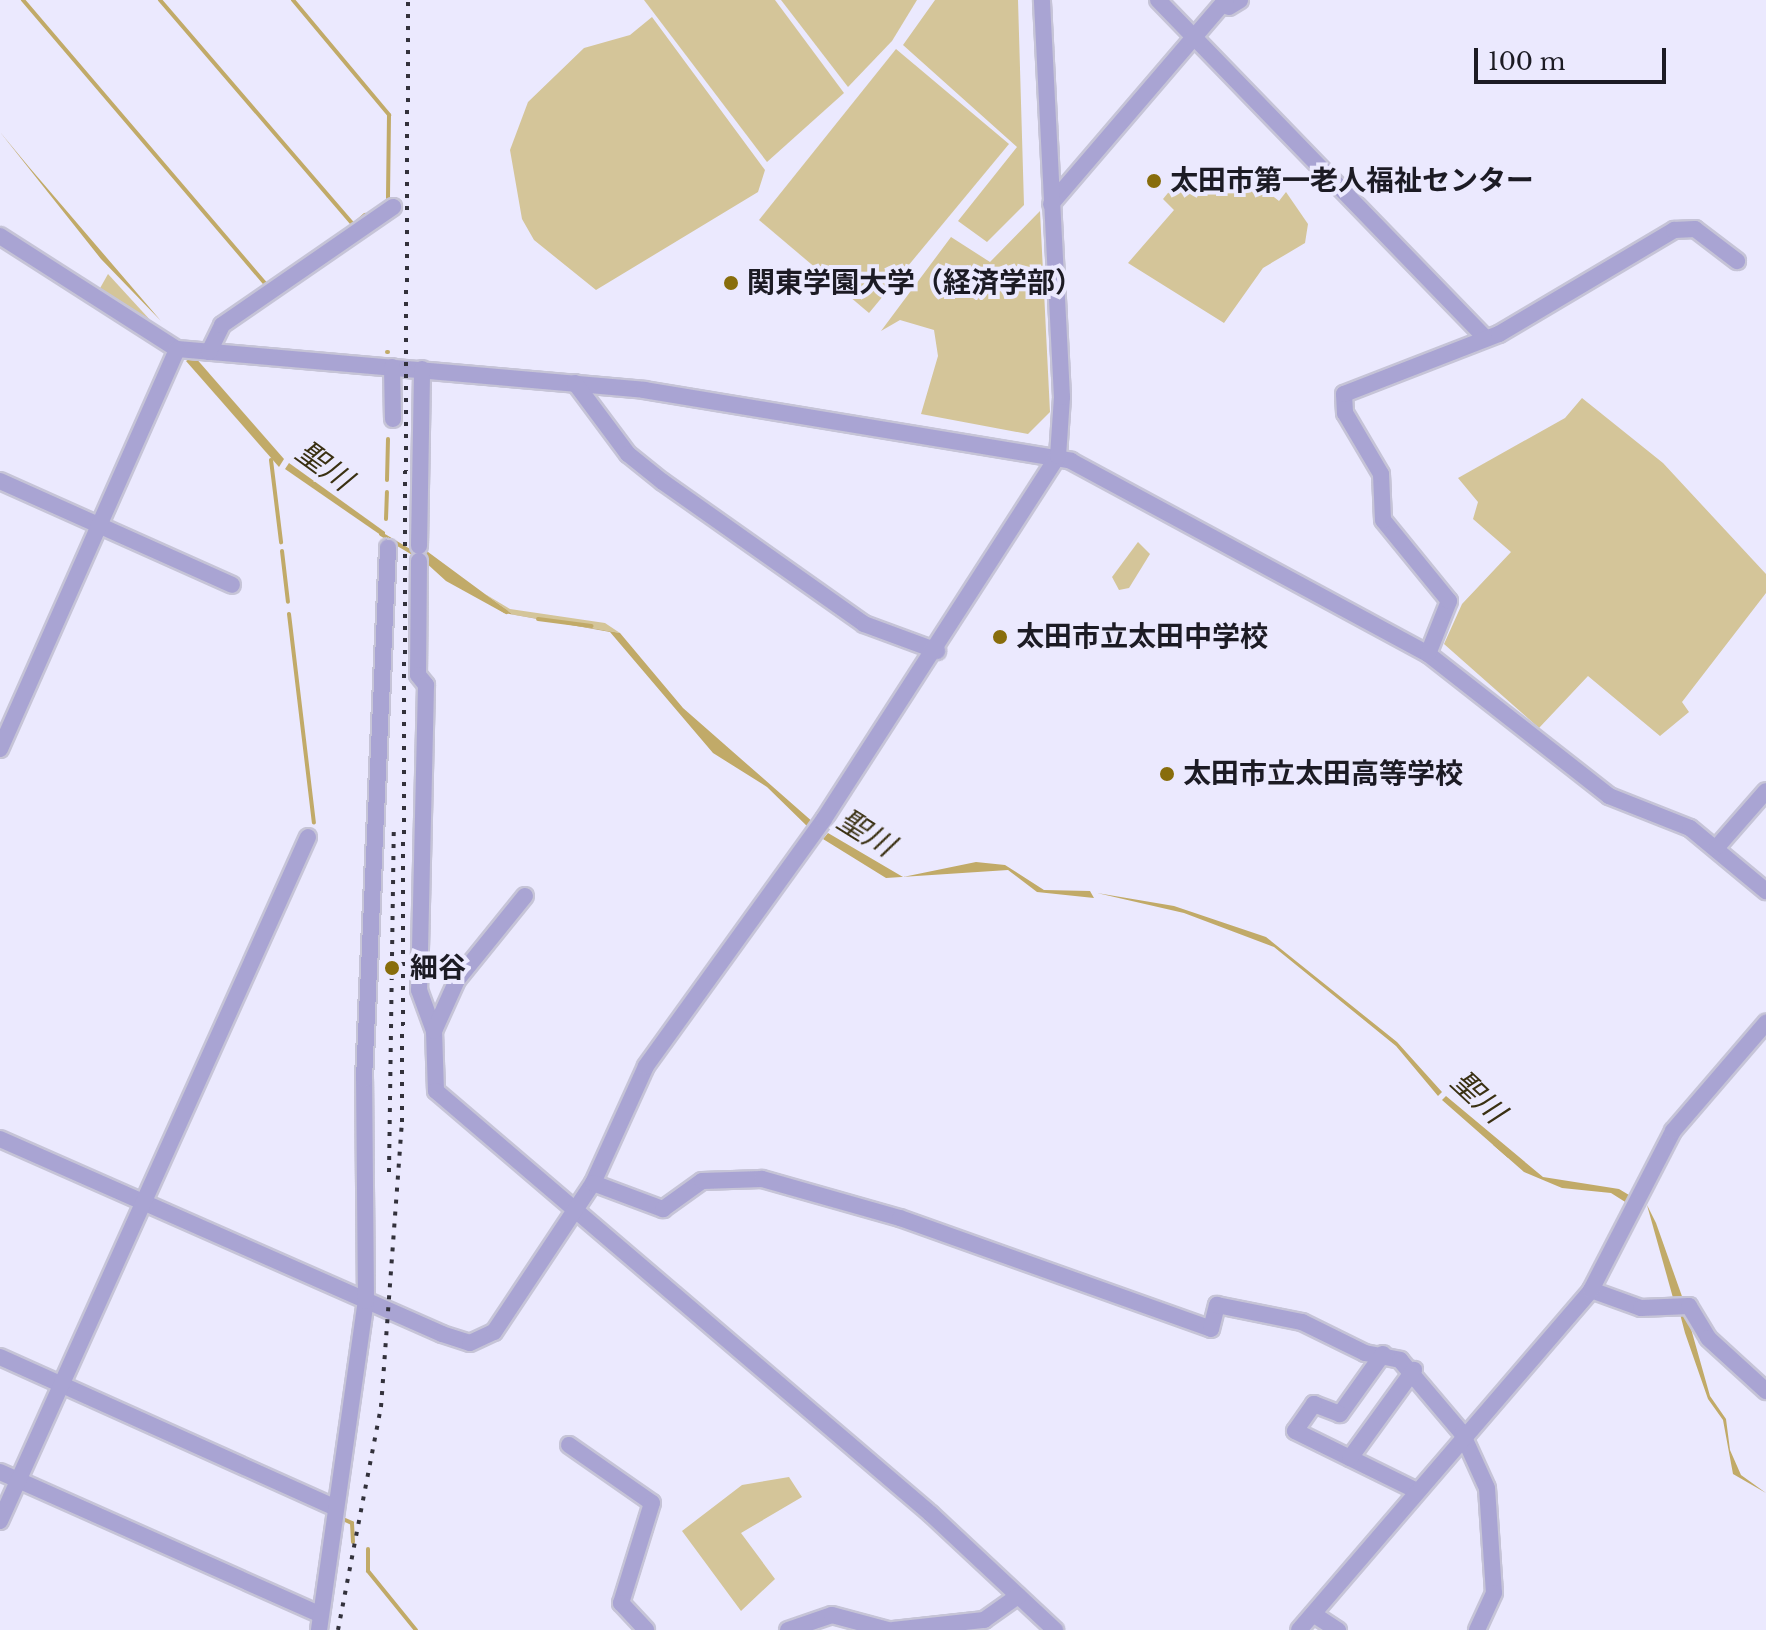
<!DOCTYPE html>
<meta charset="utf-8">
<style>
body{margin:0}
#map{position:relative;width:1766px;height:1630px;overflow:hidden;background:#ebe9fe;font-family:"Libre Baskerville","Noto Sans JP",serif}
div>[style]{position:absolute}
.green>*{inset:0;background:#d4c599}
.water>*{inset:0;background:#c1aa68}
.stream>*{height:4px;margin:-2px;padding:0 2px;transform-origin:2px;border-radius:2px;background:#c1aa68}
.roads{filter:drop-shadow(2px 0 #c6c4d7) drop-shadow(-2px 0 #c6c4d7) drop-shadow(0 2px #c6c4d7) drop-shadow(0 -2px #c6c4d7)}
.minor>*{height:16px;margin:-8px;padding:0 8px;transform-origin:8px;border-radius:8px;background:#a9a4d3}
.rail>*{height:4px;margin-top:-2px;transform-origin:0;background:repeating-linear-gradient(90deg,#32313b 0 4px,transparent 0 12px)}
.dots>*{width:22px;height:22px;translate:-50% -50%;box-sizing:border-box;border:4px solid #ebe9fe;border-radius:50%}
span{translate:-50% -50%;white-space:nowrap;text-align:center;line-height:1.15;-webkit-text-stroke:8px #ebe9fe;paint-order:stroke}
.poi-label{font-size:28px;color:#1c1b24;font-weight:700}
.left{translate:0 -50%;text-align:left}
.water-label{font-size:30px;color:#3a3012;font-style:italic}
.scale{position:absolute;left:1474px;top:48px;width:192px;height:36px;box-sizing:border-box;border:4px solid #1c1b24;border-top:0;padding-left:10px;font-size:24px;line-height:28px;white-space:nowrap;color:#1c1b24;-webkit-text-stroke:6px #ebe9fe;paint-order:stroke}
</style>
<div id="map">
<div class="green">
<div style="clip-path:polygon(644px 0,775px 0,844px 93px,767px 162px)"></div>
<div style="clip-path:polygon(781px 0,917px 0,892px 41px,848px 87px)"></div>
<div style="clip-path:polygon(935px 0,1018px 0,1024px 205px,987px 242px,958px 221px,1017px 147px,903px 45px)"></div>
<div style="clip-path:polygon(652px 17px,765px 170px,758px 192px,596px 290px,534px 240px,522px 219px,510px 150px,528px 102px,584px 48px,630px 35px)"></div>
<div style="clip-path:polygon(896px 49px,1009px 144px,869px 313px,759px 220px)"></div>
<div style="clip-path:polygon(1206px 173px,1226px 185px,1256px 183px,1279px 201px,1286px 192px,1308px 224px,1305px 243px,1263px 268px,1224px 323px,1128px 263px,1174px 210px,1163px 199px,1181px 177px,1193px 187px)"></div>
<div style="clip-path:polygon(1040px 211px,1050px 412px,1028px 434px,921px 414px,938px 356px,934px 330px,900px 320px,881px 331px,951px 237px,990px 262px)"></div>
<div style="clip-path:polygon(108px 274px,152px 322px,99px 290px)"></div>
<div style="clip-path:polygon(1582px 398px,1663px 463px,1766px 574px,1766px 593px,1682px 702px,1689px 712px,1660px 736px,1588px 676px,1539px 728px,1444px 644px,1462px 604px,1511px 552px,1473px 519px,1478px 502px,1458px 478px,1565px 418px)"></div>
<div style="clip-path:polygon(1138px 542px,1150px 554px,1129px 588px,1119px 590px,1112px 577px)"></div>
<div style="clip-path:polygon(485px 594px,510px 609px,605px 623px,620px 633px,512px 614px)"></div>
<div style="clip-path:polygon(789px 1477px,802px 1497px,741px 1533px,775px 1579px,741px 1611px,682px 1531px,742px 1485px)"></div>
</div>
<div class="water">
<div style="clip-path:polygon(0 132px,29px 167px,161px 321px,101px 259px)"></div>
<div style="clip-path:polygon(194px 356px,284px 459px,279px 467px,186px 361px)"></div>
<div style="clip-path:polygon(289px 463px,385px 532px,385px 538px,285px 469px)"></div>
<div style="clip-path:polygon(424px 549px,512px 614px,620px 633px,683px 708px,814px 823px,810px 829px,767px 787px,713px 753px,610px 632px,504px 613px,446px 581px,424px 561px)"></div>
<div style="clip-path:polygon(828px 833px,903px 877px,976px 862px,1005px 865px,1044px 890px,1090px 891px,1094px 898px,1037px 892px,1008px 870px,886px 878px,823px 839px)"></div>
<div style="clip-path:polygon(1097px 893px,1174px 906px,1266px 937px,1397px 1042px,1442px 1092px,1438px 1096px,1396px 1046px,1274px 947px,1184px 913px)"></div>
<div style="clip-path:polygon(1446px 1096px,1543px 1177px,1619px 1189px,1634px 1198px,1630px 1205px,1611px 1193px,1562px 1188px,1524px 1172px,1442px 1100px)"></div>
<div style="clip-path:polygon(1647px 1205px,1656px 1223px,1684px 1302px,1675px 1305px)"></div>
<div style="clip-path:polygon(1686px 1311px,1710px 1396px,1726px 1419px,1730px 1450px,1741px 1475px,1766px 1493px,1733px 1474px,1723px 1420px,1708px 1399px,1685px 1333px,1680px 1314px)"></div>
</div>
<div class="stream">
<div style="left:23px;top:0;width:376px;rotate:49.5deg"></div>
<div style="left:160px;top:0;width:296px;rotate:49.3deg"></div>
<div style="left:293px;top:0;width:150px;rotate:50.1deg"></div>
<div style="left:389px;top:115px;width:83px;rotate:90.7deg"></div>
<div style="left:350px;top:228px;width:20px;rotate:-41deg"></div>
<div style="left:387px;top:352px;width:1px"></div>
<div style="left:271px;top:460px;width:83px;rotate:83deg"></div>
<div style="left:387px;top:480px;width:41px;rotate:-88.6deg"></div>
<div style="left:386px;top:519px;width:27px;rotate:-88deg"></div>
<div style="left:381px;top:534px;width:43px;rotate:30.7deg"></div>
<div style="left:282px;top:551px;width:51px;rotate:83.3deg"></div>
<div style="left:484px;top:597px;width:27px;rotate:34deg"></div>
<div style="left:289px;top:614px;width:210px;rotate:83.2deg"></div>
<div style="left:538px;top:619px;width:54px;rotate:7.4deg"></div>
<div style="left:1495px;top:1144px;width:18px;rotate:41deg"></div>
<div style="left:248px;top:1477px;width:90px;rotate:24.3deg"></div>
<div style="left:343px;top:1519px;width:10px;rotate:24deg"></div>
<div style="left:352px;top:1523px;width:19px;rotate:87deg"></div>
<div style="left:368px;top:1549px;width:22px;rotate:90deg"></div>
<div style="left:368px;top:1571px;width:76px;rotate:50.9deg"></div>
</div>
<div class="roads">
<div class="minor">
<div style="left:1158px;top:0;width:471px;rotate:45.9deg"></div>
<div style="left:1229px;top:7px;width:13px;rotate:-32deg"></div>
<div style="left:1051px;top:204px;width:269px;rotate:-49.4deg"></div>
<div style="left:0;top:236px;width:210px;rotate:32.6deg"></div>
<div style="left:177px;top:349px;width:469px;rotate:5deg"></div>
<div style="left:644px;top:390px;width:433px;rotate:9.4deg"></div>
<div style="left:1071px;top:461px;width:406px;rotate:28.4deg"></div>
<div style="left:1428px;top:654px;width:230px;rotate:38.1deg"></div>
<div style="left:1609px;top:796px;width:87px;rotate:21.6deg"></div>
<div style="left:1690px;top:828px;width:99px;rotate:39.7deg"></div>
<div style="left:209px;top:352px;width:30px;rotate:-64deg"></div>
<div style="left:222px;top:325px;width:208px;rotate:-34.6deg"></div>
<div style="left:392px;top:367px;width:52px;rotate:88.9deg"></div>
<div style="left:575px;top:383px;width:89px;rotate:53.3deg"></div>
<div style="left:628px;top:454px;width:45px;rotate:38.7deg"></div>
<div style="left:663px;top:482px;width:246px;rotate:35.2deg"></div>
<div style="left:864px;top:624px;width:78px;rotate:20.3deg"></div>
<div style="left:0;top:481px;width:254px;rotate:24.1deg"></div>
<div style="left:419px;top:546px;width:177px;rotate:-89deg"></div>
<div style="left:419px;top:561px;width:114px;rotate:90.5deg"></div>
<div style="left:418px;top:675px;width:13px;rotate:51deg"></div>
<div style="left:426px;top:685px;width:305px;rotate:91.3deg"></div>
<div style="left:419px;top:990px;width:44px;rotate:69.9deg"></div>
<div style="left:434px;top:1031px;width:60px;rotate:88.1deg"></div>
<div style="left:436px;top:1091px;width:651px;rotate:40.52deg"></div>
<div style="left:931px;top:1514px;width:170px;rotate:43.1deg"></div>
<div style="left:1428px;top:654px;width:57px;rotate:-68.4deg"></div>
<div style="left:1449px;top:601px;width:104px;rotate:-129.2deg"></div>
<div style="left:1383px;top:520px;width:46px;rotate:-92.5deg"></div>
<div style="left:1381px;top:474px;width:71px;rotate:-120.5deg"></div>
<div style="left:1345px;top:413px;width:19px;rotate:-93deg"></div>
<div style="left:1344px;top:394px;width:166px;rotate:-21.2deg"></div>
<div style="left:1499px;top:334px;width:204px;rotate:-30.7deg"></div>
<div style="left:1674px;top:230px;width:21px;rotate:-3deg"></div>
<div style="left:1695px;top:229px;width:53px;rotate:37.3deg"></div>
<div style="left:0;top:749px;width:437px;rotate:-66.1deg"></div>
<div style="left:1717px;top:847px;width:74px;rotate:-48.8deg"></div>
<div style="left:434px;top:1031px;width:56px;rotate:-65.7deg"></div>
<div style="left:457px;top:980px;width:108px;rotate:-51deg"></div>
<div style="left:0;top:1139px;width:483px;rotate:23.8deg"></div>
<div style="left:442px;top:1334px;width:29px;rotate:18deg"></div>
<div style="left:470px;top:1343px;width:26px;rotate:-25deg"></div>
<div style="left:494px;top:1332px;width:179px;rotate:-56.4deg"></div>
<div style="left:593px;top:1183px;width:128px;rotate:-65.6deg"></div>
<div style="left:646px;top:1066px;width:304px;rotate:-54.2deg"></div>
<div style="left:824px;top:819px;width:432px;rotate:-57.2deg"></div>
<div style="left:1058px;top:456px;width:59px;rotate:-86.1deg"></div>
<div style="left:1062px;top:397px;width:398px;rotate:-92.9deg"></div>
<div style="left:593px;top:1183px;width:75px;rotate:20.4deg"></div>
<div style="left:663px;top:1209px;width:48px;rotate:-35.7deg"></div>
<div style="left:702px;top:1181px;width:60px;rotate:-1.9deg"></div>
<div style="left:762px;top:1179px;width:143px;rotate:15.8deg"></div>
<div style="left:900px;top:1218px;width:330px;rotate:19.6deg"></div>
<div style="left:1211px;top:1329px;width:25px;rotate:-76deg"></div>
<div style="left:1217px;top:1305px;width:87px;rotate:11.3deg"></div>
<div style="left:1302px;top:1322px;width:70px;rotate:26.2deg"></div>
<div style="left:1365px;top:1353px;width:36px;rotate:11deg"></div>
<div style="left:1400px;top:1360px;width:96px;rotate:49.7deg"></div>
<div style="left:1462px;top:1433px;width:60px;rotate:65.6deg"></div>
<div style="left:1487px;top:1488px;width:105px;rotate:86.2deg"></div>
<div style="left:1494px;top:1593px;width:41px;rotate:114.7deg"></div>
<div style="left:1591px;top:1290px;width:53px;rotate:19.8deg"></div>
<div style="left:1641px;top:1308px;width:48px;rotate:-2.4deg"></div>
<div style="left:1689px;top:1306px;width:37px;rotate:59deg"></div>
<div style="left:1708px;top:1338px;width:79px;rotate:42.4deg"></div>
<div style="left:1383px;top:1354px;width:74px;rotate:125.6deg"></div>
<div style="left:1340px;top:1414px;width:28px;rotate:-159deg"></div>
<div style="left:1314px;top:1404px;width:33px;rotate:125deg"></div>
<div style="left:1295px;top:1431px;width:134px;rotate:26.2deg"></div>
<div style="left:0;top:1357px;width:368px;rotate:24.2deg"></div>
<div style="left:569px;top:1445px;width:101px;rotate:34.9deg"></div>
<div style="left:652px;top:1503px;width:105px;rotate:107.2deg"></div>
<div style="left:621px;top:1603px;width:37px;rotate:47deg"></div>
<div style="left:1350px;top:1458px;width:109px;rotate:-54deg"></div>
<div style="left:0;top:1472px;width:351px;rotate:24deg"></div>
<div style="left:0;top:1521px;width:750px;rotate:-65.76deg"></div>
<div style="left:1313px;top:1614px;width:30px;rotate:33deg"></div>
<div style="left:319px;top:1630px;width:332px;rotate:-81.9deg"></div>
<div style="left:366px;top:1301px;width:222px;rotate:-90.5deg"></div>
<div style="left:364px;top:1079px;width:532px;rotate:-87.41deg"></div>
<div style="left:788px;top:1630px;width:46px;rotate:-18.8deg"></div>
<div style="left:832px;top:1615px;width:58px;rotate:15deg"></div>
<div style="left:893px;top:1630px;width:92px;rotate:-6.3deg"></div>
<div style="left:984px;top:1620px;width:42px;rotate:-35.2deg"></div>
<div style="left:1299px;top:1630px;width:448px;rotate:-49.3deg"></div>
<div style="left:1591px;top:1290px;width:179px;rotate:-62.7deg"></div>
<div style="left:1673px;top:1131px;width:143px;rotate:-49.3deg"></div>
</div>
</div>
<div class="rail">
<div style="left:389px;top:1172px;width:347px;rotate:-89.2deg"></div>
<div style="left:338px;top:1630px;width:227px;rotate:-79.1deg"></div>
<div style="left:381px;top:1407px;width:286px;rotate:-85.8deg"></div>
<div style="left:402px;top:1122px;width:1122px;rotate:-89.69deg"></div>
</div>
<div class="dots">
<div style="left:1154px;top:181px;background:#886d0c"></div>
<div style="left:731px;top:283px;background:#886d0c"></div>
<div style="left:1000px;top:637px;background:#886d0c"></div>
<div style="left:1167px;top:774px;background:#886d0c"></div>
<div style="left:392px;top:968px;background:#886d0c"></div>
</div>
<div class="poi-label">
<span class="left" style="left:1170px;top:181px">太田市第一老人福祉センター</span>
<span class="left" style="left:747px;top:283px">関東学園大学（経済学部）</span>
<span class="left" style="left:1016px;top:637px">太田市立太田中学校</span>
<span class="left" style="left:1183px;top:774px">太田市立太田高等学校</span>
<span class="left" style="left:410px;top:968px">細谷</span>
</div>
<div class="water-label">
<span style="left:324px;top:466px;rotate:36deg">聖川</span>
<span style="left:866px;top:833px;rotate:32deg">聖川</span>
<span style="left:1478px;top:1097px;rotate:43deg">聖川</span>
</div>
<div class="scale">100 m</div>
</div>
